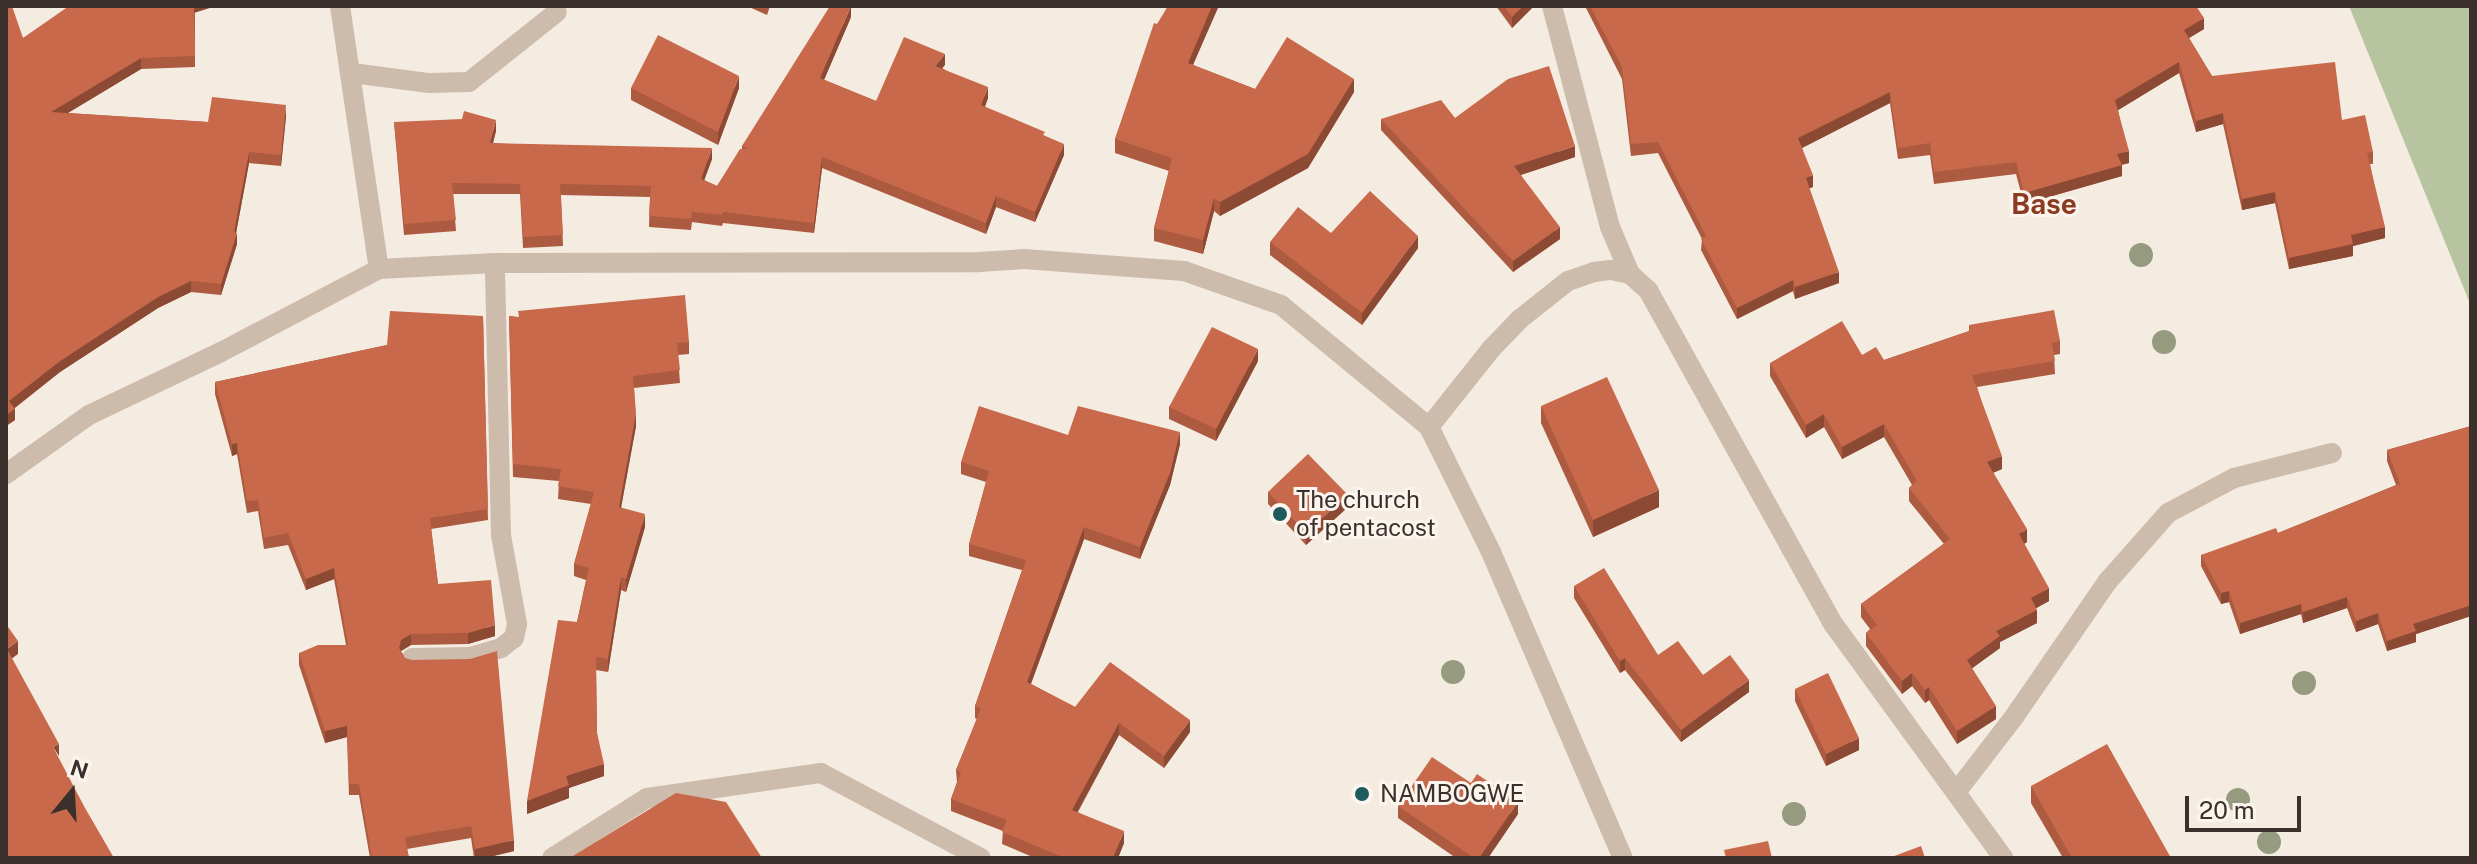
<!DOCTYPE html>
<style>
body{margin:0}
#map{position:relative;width:2477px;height:864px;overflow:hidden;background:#f4ebe1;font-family:"Public Sans",sans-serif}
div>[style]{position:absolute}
.green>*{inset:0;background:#b8c4a0}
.service>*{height:20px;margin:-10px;padding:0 10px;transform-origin:10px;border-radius:10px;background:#cdbbac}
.minor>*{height:20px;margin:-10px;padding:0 10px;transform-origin:10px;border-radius:10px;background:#cdbbac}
.trees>*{width:24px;height:24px;margin:-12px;border-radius:50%;background:#969b7f}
.wall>*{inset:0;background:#ac5a40}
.shaded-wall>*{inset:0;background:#8c4a34}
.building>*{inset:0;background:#c8694b}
.dots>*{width:22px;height:22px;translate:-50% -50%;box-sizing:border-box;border:4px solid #fbf5ee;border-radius:50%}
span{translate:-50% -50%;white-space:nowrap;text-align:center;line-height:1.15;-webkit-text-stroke:6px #fbf5ee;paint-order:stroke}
.poi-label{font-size:24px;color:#3b302b}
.left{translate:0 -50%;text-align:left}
.quarter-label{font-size:28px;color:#8c3b22;font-weight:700}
.frame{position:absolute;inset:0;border:8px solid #3b302b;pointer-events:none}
.north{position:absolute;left:32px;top:752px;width:80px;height:80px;-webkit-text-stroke:6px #fbf5ee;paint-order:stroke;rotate:18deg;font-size:22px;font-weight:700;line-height:32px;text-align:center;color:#3b302b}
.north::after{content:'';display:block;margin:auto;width:28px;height:36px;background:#3b302b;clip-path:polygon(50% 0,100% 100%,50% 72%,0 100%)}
.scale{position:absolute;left:2185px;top:796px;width:116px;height:36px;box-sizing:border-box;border:4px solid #3b302b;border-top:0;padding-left:10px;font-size:24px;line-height:28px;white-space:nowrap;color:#3b302b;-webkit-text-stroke:6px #fbf5ee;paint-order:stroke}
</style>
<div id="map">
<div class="green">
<div style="clip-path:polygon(2349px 6px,2471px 6px,2471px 306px)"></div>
</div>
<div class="service">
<div style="left:352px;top:73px;width:78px;rotate:7.4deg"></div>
<div style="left:429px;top:83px;width:40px;rotate:-1.4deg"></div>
<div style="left:469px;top:82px;width:112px;rotate:-38.5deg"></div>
</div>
<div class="minor">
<div style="left:340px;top:6px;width:266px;rotate:81.6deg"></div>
<div style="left:1552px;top:6px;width:228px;rotate:75.3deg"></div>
<div style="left:1610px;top:227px;width:51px;rotate:66.9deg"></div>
<div style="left:1630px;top:274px;width:24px;rotate:42deg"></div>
<div style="left:1648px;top:290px;width:383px;rotate:61deg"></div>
<div style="left:1834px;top:625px;width:288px;rotate:54deg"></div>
<div style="left:1429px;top:427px;width:100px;rotate:-51.5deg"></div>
<div style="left:1491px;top:349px;width:42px;rotate:-46deg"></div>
<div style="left:1520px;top:319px;width:61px;rotate:-38.4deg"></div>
<div style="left:1568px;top:281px;width:28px;rotate:-19deg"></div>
<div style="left:1594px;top:272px;width:17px;rotate:-7deg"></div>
<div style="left:1611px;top:270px;width:19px;rotate:12deg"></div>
<div style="left:6px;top:474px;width:102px;rotate:-35.4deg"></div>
<div style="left:89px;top:415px;width:146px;rotate:-25.5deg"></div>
<div style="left:221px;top:352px;width:178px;rotate:-27.7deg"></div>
<div style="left:379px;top:269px;width:116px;rotate:-3deg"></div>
<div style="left:495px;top:263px;width:484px;rotate:-0.1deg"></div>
<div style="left:979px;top:262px;width:45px;rotate:-3.8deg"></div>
<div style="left:1024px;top:259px;width:160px;rotate:4.3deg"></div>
<div style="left:1184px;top:271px;width:103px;rotate:19.3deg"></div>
<div style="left:1281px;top:305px;width:192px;rotate:39.5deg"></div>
<div style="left:1429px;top:427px;width:140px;rotate:63.6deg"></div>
<div style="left:1491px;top:552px;width:333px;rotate:66.7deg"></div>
<div style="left:412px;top:658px;width:58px;rotate:-1deg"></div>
<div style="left:470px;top:657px;width:32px;rotate:-16deg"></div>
<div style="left:501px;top:648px;width:16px;rotate:-38deg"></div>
<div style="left:514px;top:638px;width:14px;rotate:-78deg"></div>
<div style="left:517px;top:624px;width:90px;rotate:-100.2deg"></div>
<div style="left:501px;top:535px;width:272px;rotate:-91.3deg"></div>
<div style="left:1957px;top:791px;width:93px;rotate:-52.4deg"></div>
<div style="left:2014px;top:717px;width:164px;rotate:-55.4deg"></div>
<div style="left:2107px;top:582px;width:92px;rotate:-48.5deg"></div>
<div style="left:2168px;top:513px;width:75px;rotate:-27.9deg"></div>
<div style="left:2234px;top:478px;width:101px;rotate:-14.3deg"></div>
<div style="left:552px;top:858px;width:112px;rotate:-32.3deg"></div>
<div style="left:647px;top:798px;width:176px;rotate:-8.2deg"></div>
<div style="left:821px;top:773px;width:181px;rotate:28deg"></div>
</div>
<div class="trees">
<div style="left:2141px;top:255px"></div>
<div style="left:2164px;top:342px"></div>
<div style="left:1453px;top:672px"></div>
<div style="left:2304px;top:683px"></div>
<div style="left:2238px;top:800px"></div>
<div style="left:1794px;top:814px"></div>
<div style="left:2269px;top:842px"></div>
</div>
<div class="wall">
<div style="clip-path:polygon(6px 6px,23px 38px,195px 13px,195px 67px,141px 69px,68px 113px,208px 122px,286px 116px,281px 166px,249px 163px,236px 233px,237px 244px,221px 295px,191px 292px,158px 308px,60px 372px,15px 408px,15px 420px,6px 426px)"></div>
<div style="clip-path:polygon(747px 6px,770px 6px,767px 15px)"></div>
<div style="clip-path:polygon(1218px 6px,1193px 65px,1255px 89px,1354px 92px,1308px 168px,1220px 216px,1214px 211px,1203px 254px,1154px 241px,1154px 228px,1169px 171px,1115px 153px,1115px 139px,1157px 24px)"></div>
<div style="clip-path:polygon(1496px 6px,1534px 6px,1512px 28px)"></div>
<div style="clip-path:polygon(1585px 6px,2196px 6px,2204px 29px,2189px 38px,2212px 76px,2342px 120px,2373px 152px,2373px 164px,2370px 164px,2385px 238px,2353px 246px,2353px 256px,2289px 269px,2275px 203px,2242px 210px,2223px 124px,2196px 132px,2179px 73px,2118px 110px,2129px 163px,2121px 165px,2122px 176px,2024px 204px,2016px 174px,1934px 184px,1930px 155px,1898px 159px,1890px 103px,1802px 148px,1813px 187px,1809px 188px,1839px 283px,1795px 299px,1793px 291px,1737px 319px,1701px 250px,1702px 239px,1658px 153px,1631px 156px,1622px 79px)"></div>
<div style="clip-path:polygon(851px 17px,824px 80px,876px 101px,945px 65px,942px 68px,988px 98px,985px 107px,1045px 136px,1064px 155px,1035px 222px,996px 207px,986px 234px,822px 168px,814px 233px,723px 223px,722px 226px,692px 222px,691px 230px,649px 227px,650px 197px,561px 195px,563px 246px,523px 248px,520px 194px,453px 194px,456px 231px,404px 235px,394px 122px,496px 131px,493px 143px,712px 159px,704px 180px,717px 186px,742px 149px,742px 146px)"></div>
<div style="clip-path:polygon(631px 88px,739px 88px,718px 145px,631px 100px)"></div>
<div style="clip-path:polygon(1455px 118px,1575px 157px,1521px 175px,1560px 239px,1513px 272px,1381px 130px,1381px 119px)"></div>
<div style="clip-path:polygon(1331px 233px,1418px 248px,1362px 325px,1270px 255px,1270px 242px)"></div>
<div style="clip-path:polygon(483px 316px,488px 520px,431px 529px,438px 584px,495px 636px,468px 644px,411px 645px,401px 651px,514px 851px,485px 858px,474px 858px,471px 838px,407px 849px,409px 858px,370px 858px,359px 795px,349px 795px,347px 737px,325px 743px,299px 665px,299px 653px,346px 645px,334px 579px,306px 590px,288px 545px,264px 549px,258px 511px,247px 513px,237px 454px,232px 456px,215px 394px,215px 382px,387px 345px)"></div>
<div style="clip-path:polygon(509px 316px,689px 342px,689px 354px,678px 355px,680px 383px,634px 388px,636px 426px,621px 507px,645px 527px,626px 592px,621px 590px,608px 672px,596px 670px,597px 733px,604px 776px,569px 788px,569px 798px,527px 814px,577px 622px,586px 580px,574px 576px,574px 564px,591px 504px,558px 499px,559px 481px,513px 477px)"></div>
<div style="clip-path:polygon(1969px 325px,2060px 341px,2060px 354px,2054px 355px,2055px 374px,1977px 387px,2002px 469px,1993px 473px,2027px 542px,2024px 544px,2049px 601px,2036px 608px,2037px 623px,2000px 642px,2000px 648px,1972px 668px,1996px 719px,1957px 744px,1929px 700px,1925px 703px,1912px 686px,1902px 694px,1866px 646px,1866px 633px,1870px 629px,1861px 617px,1861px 604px,1944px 544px,1909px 501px,1909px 488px,1912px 485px,1884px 437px,1842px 459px,1824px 427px,1806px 438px,1770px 376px,1770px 363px,1862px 355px,1884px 360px,1969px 331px)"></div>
<div style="clip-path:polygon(1258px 361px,1216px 441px,1169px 419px,1169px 407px)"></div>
<div style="clip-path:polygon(1541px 406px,1659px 507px,1593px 537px,1541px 423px)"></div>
<div style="clip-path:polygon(2471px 426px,2471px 616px,2416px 634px,2416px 642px,2387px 651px,2378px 624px,2356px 632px,2347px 608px,2303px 623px,2301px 614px,2240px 634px,2229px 602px,2221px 604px,2201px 566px,2201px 555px,2278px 533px,2396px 485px,2387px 461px,2387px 450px)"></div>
<div style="clip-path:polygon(1068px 435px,1180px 444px,1170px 485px,1140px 559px,1084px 539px,1031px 684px,1075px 707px,1190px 732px,1164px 768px,1119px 735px,1078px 812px,1124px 843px,1118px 858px,1035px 858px,1002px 844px,1003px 831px,951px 811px,951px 799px,957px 782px,956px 770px,977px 719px,975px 718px,975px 706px,1022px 570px,969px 556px,969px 544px,986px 482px,961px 474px,961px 462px)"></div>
<div style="clip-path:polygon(1268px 492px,1348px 507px,1306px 545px,1268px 504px)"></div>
<div style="clip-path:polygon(1574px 586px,1658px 655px,1703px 675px,1749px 692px,1681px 742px,1625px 670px,1620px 673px,1574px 598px)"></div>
<div style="clip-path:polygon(1795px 689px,1859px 750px,1826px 766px,1795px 701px)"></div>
<div style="clip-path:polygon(2031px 786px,2171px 858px,2063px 858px,2031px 803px)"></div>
<div style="clip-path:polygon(1398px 806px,1518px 814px,1488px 858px,1456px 858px,1398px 818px)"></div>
</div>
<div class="shaded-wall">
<div style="clip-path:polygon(194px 6px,216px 6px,194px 13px)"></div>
<div style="clip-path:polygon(851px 6px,851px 17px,820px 89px,820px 78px)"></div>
<div style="clip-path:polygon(1212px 6px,1218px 6px,1218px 8px,1188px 76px,1188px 63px)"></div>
<div style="clip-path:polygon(1523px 6px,1534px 6px,1512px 28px,1512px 17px)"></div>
<div style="clip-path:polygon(2204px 18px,2204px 29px,2184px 41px,2184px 30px)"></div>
<div style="clip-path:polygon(945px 54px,945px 65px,935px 76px,935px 66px)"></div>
<div style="clip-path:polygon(141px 58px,141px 69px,51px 123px,51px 112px)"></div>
<div style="clip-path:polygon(2179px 62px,2179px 73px,2115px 112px,2115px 100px)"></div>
<div style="clip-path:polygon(739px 76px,739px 88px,718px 145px,718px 132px)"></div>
<div style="clip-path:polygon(1354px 79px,1354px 92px,1308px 168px,1220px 216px,1220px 202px)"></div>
<div style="clip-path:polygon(988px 87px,988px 98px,981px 116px,981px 105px)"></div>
<div style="clip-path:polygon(1890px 92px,1890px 103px,1798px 150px,1798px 138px)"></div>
<div style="clip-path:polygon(286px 105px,286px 116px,281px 166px,281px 155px)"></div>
<div style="clip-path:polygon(2223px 113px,2223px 124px,2196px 132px,2196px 121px)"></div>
<div style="clip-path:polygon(496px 120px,496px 131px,490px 154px,490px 143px)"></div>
<div style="clip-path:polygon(1064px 144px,1064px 155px,1035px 222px,1035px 212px)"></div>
<div style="clip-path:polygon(1575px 146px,1575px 157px,1514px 177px,1514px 166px)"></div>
<div style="clip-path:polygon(712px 148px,712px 159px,701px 189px,701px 179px)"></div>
<div style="clip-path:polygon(2129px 151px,2129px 163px,2117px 166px,2117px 154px)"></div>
<div style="clip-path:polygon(249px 152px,249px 163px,234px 244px,234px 232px)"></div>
<div style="clip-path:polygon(822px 157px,822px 168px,814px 233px,814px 223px)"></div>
<div style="clip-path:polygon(2122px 165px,2122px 176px,2024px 204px,2024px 193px)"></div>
<div style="clip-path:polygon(1813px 175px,1813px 187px,1806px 190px,1806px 178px)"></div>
<div style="clip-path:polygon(2275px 192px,2275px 203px,2242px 210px,2242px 199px)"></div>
<div style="clip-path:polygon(996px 196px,996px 207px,986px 234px,986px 223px)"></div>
<div style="clip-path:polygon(1214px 198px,1214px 211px,1203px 254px,1203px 240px)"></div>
<div style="clip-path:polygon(1560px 227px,1560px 239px,1513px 272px,1513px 261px)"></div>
<div style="clip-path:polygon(2385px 227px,2385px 238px,2353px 246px,2353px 256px,2289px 269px,2289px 258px,2351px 235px)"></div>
<div style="clip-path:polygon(237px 233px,237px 244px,221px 295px,221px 284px)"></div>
<div style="clip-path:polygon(1418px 236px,1418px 248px,1362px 325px,1362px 313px)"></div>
<div style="clip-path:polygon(1839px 272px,1839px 283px,1795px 299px,1795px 287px)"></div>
<div style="clip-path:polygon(1793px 280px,1793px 291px,1737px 319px,1737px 308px)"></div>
<div style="clip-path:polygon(191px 281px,191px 292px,158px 308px,60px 372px,9px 412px,9px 401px,60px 361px,158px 297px)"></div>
<div style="clip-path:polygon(1258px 349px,1258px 361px,1216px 441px,1216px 429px)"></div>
<div style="clip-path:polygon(15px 409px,15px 420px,6px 426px,6px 415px)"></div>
<div style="clip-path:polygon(636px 413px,636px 426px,619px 519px,619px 507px)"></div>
<div style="clip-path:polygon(1824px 414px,1824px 427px,1806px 438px,1806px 425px)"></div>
<div style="clip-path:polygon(1884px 424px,1884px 437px,1842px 459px,1842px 447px)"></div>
<div style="clip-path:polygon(1180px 432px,1180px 444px,1170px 485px,1140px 559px,1140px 547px)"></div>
<div style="clip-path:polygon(237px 443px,237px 454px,232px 456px,232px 444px)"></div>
<div style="clip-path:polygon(2002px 456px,2002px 469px,1987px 475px,1987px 462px)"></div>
<div style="clip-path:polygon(1659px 490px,1659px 507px,1593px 537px,1593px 520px)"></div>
<div style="clip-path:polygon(1348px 495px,1348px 507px,1306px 545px,1306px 533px)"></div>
<div style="clip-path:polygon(645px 514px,645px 527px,626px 592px,626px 579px)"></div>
<div style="clip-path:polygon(1084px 527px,1084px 539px,1027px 694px,1027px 682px)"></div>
<div style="clip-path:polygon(2027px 529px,2027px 542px,2019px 547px,2019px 534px)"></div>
<div style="clip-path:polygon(334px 568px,334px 579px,306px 590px,306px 579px)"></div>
<div style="clip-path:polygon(621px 577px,621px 590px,608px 672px,608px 659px)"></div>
<div style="clip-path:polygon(2049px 588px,2049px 601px,2031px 611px,2031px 598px)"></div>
<div style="clip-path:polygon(2229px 591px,2229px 602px,2221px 604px,2221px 593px)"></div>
<div style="clip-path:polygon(2347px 597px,2347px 608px,2303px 623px,2303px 612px)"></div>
<div style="clip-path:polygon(2301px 604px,2301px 614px,2240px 634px,2240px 623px)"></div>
<div style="clip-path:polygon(2471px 605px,2471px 616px,2416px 634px,2416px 642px,2387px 651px,2387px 641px,2413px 624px)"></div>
<div style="clip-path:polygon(2037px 610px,2037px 623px,2000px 642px,2000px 648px,1967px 672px,1967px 660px,1996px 631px)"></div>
<div style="clip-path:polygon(2378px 613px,2378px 624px,2356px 632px,2356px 621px)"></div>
<div style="clip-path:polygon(495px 625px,495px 636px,468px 644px,468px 633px)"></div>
<div style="clip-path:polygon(411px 634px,411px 645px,401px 651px,399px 648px,401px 640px)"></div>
<div style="clip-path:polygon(18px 641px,18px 654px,7px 662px,7px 649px)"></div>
<div style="clip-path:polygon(1625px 658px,1625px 670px,1620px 673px,1620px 661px)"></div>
<div style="clip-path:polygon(1912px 673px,1912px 686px,1902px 694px,1902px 681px)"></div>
<div style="clip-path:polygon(1749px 680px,1749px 692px,1681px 742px,1681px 730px)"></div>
<div style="clip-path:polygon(1929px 687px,1929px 700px,1925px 703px,1925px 690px)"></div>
<div style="clip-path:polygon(1996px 706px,1996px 719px,1957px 744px,1957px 731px)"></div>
<div style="clip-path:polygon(1190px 720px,1190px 732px,1164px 768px,1164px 756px)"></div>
<div style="clip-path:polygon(1119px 723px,1119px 735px,1072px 821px,1072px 810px)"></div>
<div style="clip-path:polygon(347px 726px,347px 737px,325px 743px,325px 731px)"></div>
<div style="clip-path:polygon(1859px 738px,1859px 750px,1826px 766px,1826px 754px)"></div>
<div style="clip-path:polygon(59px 744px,59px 756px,53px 747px)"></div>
<div style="clip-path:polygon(604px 764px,604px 776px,569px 788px,569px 798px,527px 814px,527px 801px,566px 776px)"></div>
<div style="clip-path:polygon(1518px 802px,1518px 814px,1488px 858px,1479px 858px)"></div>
<div style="clip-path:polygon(1124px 831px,1124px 843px,1118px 858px,1113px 858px)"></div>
<div style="clip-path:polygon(514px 840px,514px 851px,485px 858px,475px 858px,475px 849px)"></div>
</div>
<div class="building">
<div style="clip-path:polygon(6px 6px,12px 6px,23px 38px,69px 6px,194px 6px,195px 56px,141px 58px,51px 112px,208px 122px,212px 97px,286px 105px,281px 155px,249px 152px,234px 232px,237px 233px,221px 284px,191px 281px,158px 297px,60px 361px,9px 401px,15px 409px,6px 415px)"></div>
<div style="clip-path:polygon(830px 6px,851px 6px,820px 78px,876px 101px,904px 37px,945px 54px,935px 66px,988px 87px,981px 105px,1045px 132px,1043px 135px,1064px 144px,1035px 212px,996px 196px,986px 223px,822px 157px,814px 223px,723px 212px,722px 215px,692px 212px,691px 219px,649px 216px,651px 186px,560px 184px,563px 235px,523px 237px,520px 184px,452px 183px,456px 220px,404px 224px,394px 122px,462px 119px,464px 111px,496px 120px,490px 143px,712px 148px,701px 179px,717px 186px,740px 149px,748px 149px,742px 146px)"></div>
<div style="clip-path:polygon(1168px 6px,1212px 6px,1188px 63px,1255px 89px,1287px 37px,1354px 79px,1308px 154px,1220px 202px,1214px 198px,1203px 240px,1154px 228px,1172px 158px,1115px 139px,1154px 23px,1157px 24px)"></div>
<div style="clip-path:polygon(1504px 6px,1523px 6px,1512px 17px)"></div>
<div style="clip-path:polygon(1590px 6px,2196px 6px,2204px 18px,2184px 30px,2212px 76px,2335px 62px,2342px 120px,2365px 115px,2373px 152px,2367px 153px,2385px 227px,2351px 235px,2353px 244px,2289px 258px,2275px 192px,2242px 199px,2223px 113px,2196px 121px,2179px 62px,2115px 100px,2129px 151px,2117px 154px,2122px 165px,2024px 193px,2016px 162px,1934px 172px,1930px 143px,1898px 148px,1890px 92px,1798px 138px,1813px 175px,1806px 178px,1839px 272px,1795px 287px,1793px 280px,1737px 308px,1701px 239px,1706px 236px,1658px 142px,1631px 144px,1622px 67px)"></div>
<div style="clip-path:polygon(658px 35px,739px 76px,718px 132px,631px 88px)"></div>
<div style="clip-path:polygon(1549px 66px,1575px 146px,1514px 166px,1560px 227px,1513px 261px,1381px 119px,1441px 100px,1455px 118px,1508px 79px)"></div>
<div style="clip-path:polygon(1370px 191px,1418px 236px,1362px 313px,1270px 242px,1298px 207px,1331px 233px)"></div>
<div style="clip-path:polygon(685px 295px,689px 342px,677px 343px,680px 370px,633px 376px,636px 413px,619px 507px,645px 514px,626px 579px,621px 577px,608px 659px,596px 657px,597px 733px,604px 764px,566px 776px,569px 785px,527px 801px,558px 620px,577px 622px,589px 568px,574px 564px,594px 492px,558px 486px,561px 469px,513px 464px,509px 316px,519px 317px,518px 311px)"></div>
<div style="clip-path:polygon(2054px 310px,2060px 341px,2052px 343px,2055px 361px,1972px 375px,2002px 456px,1987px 462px,2027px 529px,2019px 534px,2049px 588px,2031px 598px,2037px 610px,1996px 631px,2000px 636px,1967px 660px,1996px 706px,1957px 731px,1929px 687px,1925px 690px,1912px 673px,1902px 681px,1866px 633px,1877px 625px,1861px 604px,1950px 539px,1909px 488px,1917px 481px,1884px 424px,1842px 447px,1824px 414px,1806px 425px,1770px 363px,1842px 321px,1862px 355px,1876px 347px,1884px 360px,1970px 331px,1969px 325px)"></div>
<div style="clip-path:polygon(390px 311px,483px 316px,488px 509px,430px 518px,438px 584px,491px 580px,495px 625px,468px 633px,411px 634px,401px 640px,399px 648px,405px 658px,412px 660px,470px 659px,497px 651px,514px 840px,475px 849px,471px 826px,405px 837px,409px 858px,372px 858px,359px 784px,349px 784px,347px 726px,325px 731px,299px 653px,318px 645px,348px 645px,334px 568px,306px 579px,288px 533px,264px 538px,258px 500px,247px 501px,237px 443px,232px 444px,215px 382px,387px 345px)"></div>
<div style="clip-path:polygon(1212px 327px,1258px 349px,1216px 429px,1169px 407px)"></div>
<div style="clip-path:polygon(1607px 377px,1659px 490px,1593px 520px,1541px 406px)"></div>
<div style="clip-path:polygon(979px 406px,1068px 435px,1078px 406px,1180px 432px,1170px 473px,1140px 547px,1084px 527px,1027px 682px,1075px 707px,1110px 662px,1190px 720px,1164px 756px,1119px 723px,1072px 810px,1124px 831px,1113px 858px,1065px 858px,1002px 832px,1007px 820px,951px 799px,961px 772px,956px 770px,981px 708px,975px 706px,1026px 560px,969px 544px,989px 471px,961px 462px)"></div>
<div style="clip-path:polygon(2471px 426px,2471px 605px,2413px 624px,2416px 631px,2387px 641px,2378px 613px,2356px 621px,2347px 597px,2303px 612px,2301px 604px,2240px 623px,2229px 591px,2221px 593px,2201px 555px,2276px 528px,2278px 533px,2400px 484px,2387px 450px)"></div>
<div style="clip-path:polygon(1308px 454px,1348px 495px,1306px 533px,1268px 492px)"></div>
<div style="clip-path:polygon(1604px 568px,1658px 655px,1678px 641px,1703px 675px,1730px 655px,1749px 680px,1681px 730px,1625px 658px,1620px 661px,1574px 586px)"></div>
<div style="clip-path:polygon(6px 624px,18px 641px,7px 649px,59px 744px,53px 747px,85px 808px,114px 858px,6px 858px)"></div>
<div style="clip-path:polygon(1828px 673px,1859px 738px,1826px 754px,1795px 689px)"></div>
<div style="clip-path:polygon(2107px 744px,2171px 858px,2072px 858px,2031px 786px)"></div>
<div style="clip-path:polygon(1432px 757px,1471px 783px,1477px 774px,1518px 802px,1479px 858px,1474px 858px,1398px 806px)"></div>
<div style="clip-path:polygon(676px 793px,726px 802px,762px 858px,572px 858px,573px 856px)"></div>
<div style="clip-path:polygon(1768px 841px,1772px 858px,1726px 858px,1724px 850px)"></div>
<div style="clip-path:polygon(1921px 846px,1925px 858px,1889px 858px)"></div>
</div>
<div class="dots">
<div style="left:1280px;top:514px;background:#1f5a5e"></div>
<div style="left:1362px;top:794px;background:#1f5a5e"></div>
</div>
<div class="poi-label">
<span class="left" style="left:1296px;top:514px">The church<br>of pentacost</span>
<span class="left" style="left:1380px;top:794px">NAMBOGWE</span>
</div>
<div class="quarter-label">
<span style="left:2044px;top:204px">Base</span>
</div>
<div class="frame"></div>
<div class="north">N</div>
<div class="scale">20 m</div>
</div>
